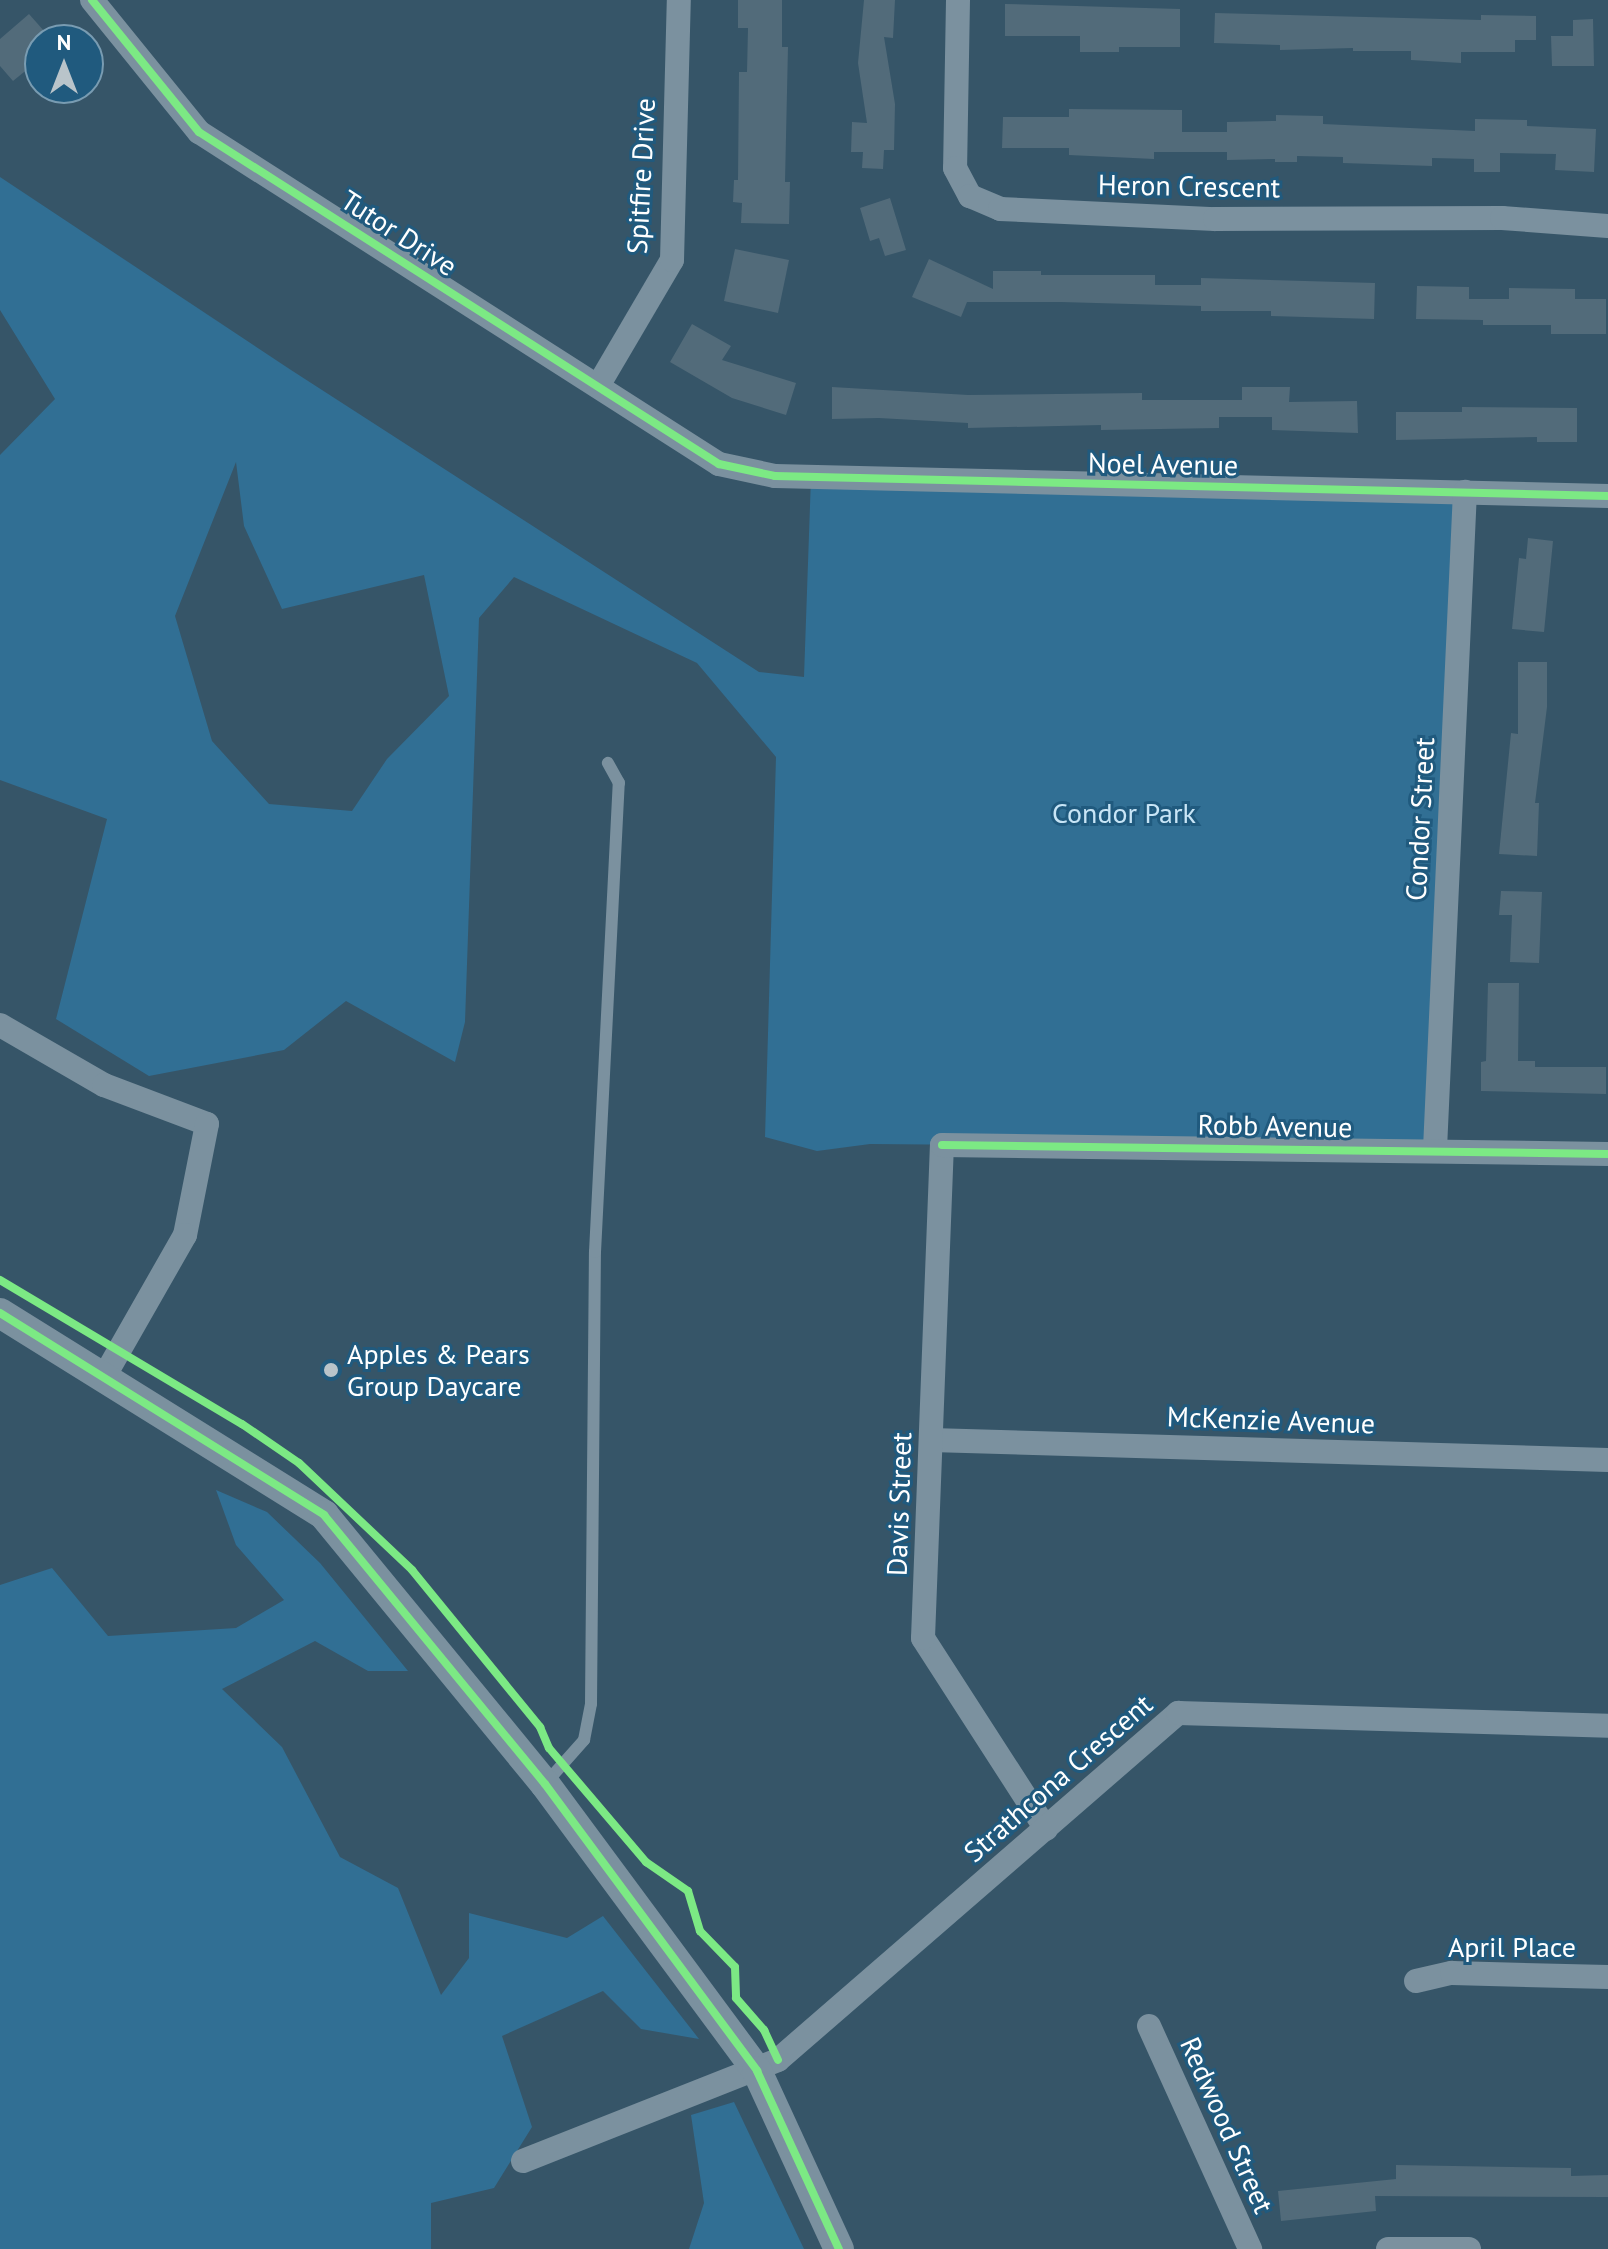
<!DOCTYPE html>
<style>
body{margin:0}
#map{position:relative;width:1608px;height:2249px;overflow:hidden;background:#365568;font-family:"PT Sans",sans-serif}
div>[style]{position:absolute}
.green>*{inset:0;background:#316f94}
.building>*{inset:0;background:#526b7a}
.service>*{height:12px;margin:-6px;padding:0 6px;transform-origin:6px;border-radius:6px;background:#7b919f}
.minor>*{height:24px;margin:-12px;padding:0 12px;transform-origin:12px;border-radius:12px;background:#7b919f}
.tertiary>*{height:30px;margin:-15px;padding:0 15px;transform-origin:15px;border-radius:15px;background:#7b919f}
.cycleway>*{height:8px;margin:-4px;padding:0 4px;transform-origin:4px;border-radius:4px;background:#7ce984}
.dots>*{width:22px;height:22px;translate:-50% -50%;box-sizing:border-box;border:4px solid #205a7e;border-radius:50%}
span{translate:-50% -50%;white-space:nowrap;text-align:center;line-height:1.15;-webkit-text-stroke:6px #205a7e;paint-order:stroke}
.street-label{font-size:28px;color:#fff}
.park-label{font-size:28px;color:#c8e5f6}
.poi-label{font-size:28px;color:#fff}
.left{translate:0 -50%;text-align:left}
.north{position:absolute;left:24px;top:24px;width:80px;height:80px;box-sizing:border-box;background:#205a7e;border:2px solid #799cb2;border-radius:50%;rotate:0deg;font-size:22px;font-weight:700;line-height:32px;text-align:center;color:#fff}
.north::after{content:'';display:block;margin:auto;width:28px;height:36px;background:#b9c4ca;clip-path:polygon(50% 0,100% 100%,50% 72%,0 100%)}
</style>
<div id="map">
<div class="green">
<div style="clip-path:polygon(evenodd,0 177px,291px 370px,759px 672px,804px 677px,811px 477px,1465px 492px,1435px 1149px,870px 1144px,817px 1151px,765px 1137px,776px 757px,697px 663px,514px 577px,479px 618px,465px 1022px,455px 1062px,346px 1001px,284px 1050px,149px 1076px,56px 1019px,107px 819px,0 780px,0 455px,55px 399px,0 310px,0 177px,236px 462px,244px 526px,282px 609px,424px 575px,449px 696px,387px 759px,352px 811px,269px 804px,212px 741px,175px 616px,236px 462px)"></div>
<div style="clip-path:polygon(216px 1490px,267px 1512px,320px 1563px,408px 1671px,368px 1671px,315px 1641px,222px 1689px,282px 1747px,340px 1857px,398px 1888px,441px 1995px,469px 1958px,469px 1913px,567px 1938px,603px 1916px,699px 2039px,641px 2029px,603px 1991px,502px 2036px,532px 2127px,494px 2188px,431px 2203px,431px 2249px,0 2249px,0 1585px,52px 1568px,108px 1636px,236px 1628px,284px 1600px,236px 1545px)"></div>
<div style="clip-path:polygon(734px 2102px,804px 2249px,689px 2249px,704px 2203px,691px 2115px)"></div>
</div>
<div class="building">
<div style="clip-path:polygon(738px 0,782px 0,782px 47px,788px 47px,785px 182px,790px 182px,789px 224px,741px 223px,742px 203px,733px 202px,734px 180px,738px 180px,739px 72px,747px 72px,748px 28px,738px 28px)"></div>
<div style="clip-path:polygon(864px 0,895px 0,893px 38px,884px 37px,895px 104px,894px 150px,884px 150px,883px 169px,862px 168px,863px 152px,851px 152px,852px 122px,867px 123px,858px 63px)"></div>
<div style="clip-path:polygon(1005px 4px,1180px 9px,1180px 47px,1119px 47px,1119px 52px,1080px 52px,1080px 36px,1005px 36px)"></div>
<div style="clip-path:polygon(1215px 13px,1481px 20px,1481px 15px,1536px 16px,1536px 40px,1515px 40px,1515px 52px,1461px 52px,1461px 63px,1411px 60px,1411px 51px,1353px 51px,1353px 48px,1280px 50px,1280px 45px,1214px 43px)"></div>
<div style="clip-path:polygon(29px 14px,52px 40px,40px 40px,40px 59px,13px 81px,0 66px,0 39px)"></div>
<div style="clip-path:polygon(1593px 19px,1594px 66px,1552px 66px,1551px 36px,1573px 36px,1573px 20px)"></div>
<div style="clip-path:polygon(1069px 109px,1182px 110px,1182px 132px,1227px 132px,1227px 122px,1276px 121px,1276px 115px,1323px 116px,1323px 124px,1475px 131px,1475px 119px,1527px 120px,1527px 126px,1596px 129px,1594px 172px,1555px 170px,1556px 154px,1500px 153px,1500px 172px,1474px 172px,1474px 159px,1432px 158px,1432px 166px,1343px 163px,1343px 157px,1297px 156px,1297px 162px,1275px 162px,1275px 159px,1227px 160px,1227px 152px,1154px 152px,1154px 159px,1133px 158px,1069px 155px,1069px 148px,1002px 148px,1003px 117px,1069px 117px)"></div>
<div style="clip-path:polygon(890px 198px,906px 250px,885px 256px,879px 238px,870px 241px,860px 208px)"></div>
<div style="clip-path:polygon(735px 249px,789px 260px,778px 313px,724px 301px)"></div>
<div style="clip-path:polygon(929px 259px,993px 289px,993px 271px,1041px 271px,1041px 275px,1155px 275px,1155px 285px,1201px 285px,1201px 278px,1375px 283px,1374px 319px,1271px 316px,1271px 311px,1201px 311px,1201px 306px,1061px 302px,967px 302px,961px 317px,912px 297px)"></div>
<div style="clip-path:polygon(1417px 286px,1469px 287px,1469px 299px,1509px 299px,1509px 288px,1575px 289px,1575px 299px,1606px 299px,1606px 334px,1551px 334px,1551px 325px,1483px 325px,1483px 320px,1416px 319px)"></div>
<div style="clip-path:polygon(692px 324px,731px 346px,722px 360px,796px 383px,786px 415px,732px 398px,670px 362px)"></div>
<div style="clip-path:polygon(832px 387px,968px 395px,1142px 393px,1142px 400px,1242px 400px,1242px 387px,1290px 387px,1289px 402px,1357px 401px,1358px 433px,1272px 430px,1272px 417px,1219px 417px,1219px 428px,1101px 430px,1101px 425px,968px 428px,968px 423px,879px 418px,832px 419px)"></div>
<div style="clip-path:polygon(1462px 407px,1577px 408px,1577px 442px,1537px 442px,1537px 437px,1396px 440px,1396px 412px,1462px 412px)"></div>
<div style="clip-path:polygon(1528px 538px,1553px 541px,1544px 632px,1512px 629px,1519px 558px,1526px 559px)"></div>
<div style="clip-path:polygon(1518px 662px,1547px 662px,1547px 707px,1535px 803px,1539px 803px,1537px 856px,1499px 854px,1511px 733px,1518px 734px)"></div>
<div style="clip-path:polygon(1501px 891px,1542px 892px,1539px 963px,1510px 962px,1512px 915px,1499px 915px)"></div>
<div style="clip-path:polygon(1488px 983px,1519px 983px,1518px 1061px,1535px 1061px,1535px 1067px,1606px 1067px,1606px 1094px,1481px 1091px,1481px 1062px,1486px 1061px)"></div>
<div style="clip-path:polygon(1396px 2165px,1571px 2168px,1571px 2176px,1608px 2175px,1608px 2197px,1375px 2196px,1376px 2211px,1281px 2221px,1278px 2191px,1396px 2179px)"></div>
</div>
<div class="service">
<div style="left:545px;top:1784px;width:59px;rotate:-48.4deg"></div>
<div style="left:584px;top:1740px;width:37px;rotate:-79deg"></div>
<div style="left:591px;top:1704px;width:452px;rotate:-89.5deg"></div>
<div style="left:595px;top:1252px;width:470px;rotate:-87.1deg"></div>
<div style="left:619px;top:783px;width:23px;rotate:-119deg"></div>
</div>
<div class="minor">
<div style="left:92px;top:0;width:170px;rotate:51deg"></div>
<div style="left:199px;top:132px;width:617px;rotate:32.56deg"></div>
<div style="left:719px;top:464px;width:57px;rotate:12.1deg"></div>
<div style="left:775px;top:476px;width:833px;rotate:1.38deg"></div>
<div style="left:958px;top:0;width:168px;rotate:91deg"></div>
<div style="left:955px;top:168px;width:32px;rotate:62deg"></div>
<div style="left:970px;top:196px;width:33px;rotate:23deg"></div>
<div style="left:1000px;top:209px;width:215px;rotate:2.7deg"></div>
<div style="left:1215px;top:219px;width:287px;rotate:-0.2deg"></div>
<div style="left:1502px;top:218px;width:106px;rotate:4.3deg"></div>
<div style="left:598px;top:386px;width:146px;rotate:-59.6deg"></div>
<div style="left:672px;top:260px;width:260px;rotate:-88.5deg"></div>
<div style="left:0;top:1025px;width:120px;rotate:30deg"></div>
<div style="left:104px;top:1085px;width:110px;rotate:20.7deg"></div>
<div style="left:207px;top:1124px;width:113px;rotate:101.2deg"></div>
<div style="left:185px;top:1235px;width:163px;rotate:119.7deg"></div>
<div style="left:1435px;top:1149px;width:658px;rotate:-87.39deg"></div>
<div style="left:931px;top:1440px;width:677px;rotate:1.69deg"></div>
<div style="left:1046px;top:1829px;width:227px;rotate:-122.8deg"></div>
<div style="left:923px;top:1638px;width:493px;rotate:-87.8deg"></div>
<div style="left:942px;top:1145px;width:666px;rotate:0.77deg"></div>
<div style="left:1416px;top:1981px;width:37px;rotate:-13deg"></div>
<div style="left:1452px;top:1973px;width:156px;rotate:1.5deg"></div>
<div style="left:1149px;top:2026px;width:245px;rotate:65.6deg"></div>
<div style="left:523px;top:2161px;width:274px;rotate:-21.6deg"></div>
<div style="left:778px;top:2060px;width:530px;rotate:-40.94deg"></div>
<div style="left:1178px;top:1713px;width:430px;rotate:1.7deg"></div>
<div style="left:1388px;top:2249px;width:81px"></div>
</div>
<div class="tertiary">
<div style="left:0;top:1313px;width:382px;rotate:31.9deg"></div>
<div style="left:324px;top:1515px;width:348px;rotate:50.6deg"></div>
<div style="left:545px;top:1784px;width:357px;rotate:53.5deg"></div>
<div style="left:757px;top:2071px;width:196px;rotate:65.3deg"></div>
</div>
<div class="cycleway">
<div style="left:92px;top:0;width:170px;rotate:51deg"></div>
<div style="left:199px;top:132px;width:617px;rotate:32.56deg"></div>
<div style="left:719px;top:464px;width:57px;rotate:12.1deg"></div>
<div style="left:775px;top:476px;width:833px;rotate:1.38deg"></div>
<div style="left:942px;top:1145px;width:666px;rotate:0.77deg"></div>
<div style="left:0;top:1280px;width:282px;rotate:30.8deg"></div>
<div style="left:242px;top:1424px;width:69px;rotate:34.4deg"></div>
<div style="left:299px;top:1463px;width:156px;rotate:43.4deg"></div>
<div style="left:412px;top:1570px;width:203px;rotate:50.8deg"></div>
<div style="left:540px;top:1727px;width:23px;rotate:67deg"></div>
<div style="left:549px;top:1748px;width:150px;rotate:49.6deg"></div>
<div style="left:646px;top:1862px;width:51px;rotate:34.6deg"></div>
<div style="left:688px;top:1891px;width:42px;rotate:73.3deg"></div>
<div style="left:700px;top:1931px;width:50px;rotate:45.8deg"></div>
<div style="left:735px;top:1967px;width:31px;rotate:88deg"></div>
<div style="left:736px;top:1998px;width:43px;rotate:48.8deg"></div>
<div style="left:764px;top:2030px;width:33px;rotate:65deg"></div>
<div style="left:0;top:1313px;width:382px;rotate:31.9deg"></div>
<div style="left:324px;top:1515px;width:348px;rotate:50.6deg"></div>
<div style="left:545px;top:1784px;width:357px;rotate:53.5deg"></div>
<div style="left:757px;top:2071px;width:196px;rotate:65.3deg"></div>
</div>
<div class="dots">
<div style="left:331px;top:1370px;background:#b9c4ca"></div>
</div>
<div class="street-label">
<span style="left:641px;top:176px;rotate:-87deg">Spitfire Drive</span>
<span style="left:1189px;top:186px;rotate:1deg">Heron Crescent</span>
<span style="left:399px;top:233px;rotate:33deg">Tutor Drive</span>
<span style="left:1163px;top:464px;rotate:1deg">Noel Avenue</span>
<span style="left:1420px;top:819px;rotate:-87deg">Condor Street</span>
<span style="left:1275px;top:1126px;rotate:1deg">Robb Avenue</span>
<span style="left:1271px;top:1420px;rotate:2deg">McKenzie Avenue</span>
<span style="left:899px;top:1504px;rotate:-88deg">Davis Street</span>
<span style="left:1058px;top:1778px;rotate:-41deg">Strathcona Crescent</span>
<span style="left:1512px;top:1947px">April Place</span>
<span style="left:1227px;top:2125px;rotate:66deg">Redwood Street</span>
</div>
<div class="park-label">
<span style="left:1124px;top:813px">Condor Park</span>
</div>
<div class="poi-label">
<span class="left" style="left:347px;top:1370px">Apples &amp; Pears<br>Group Daycare</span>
</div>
<div class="north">N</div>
</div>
